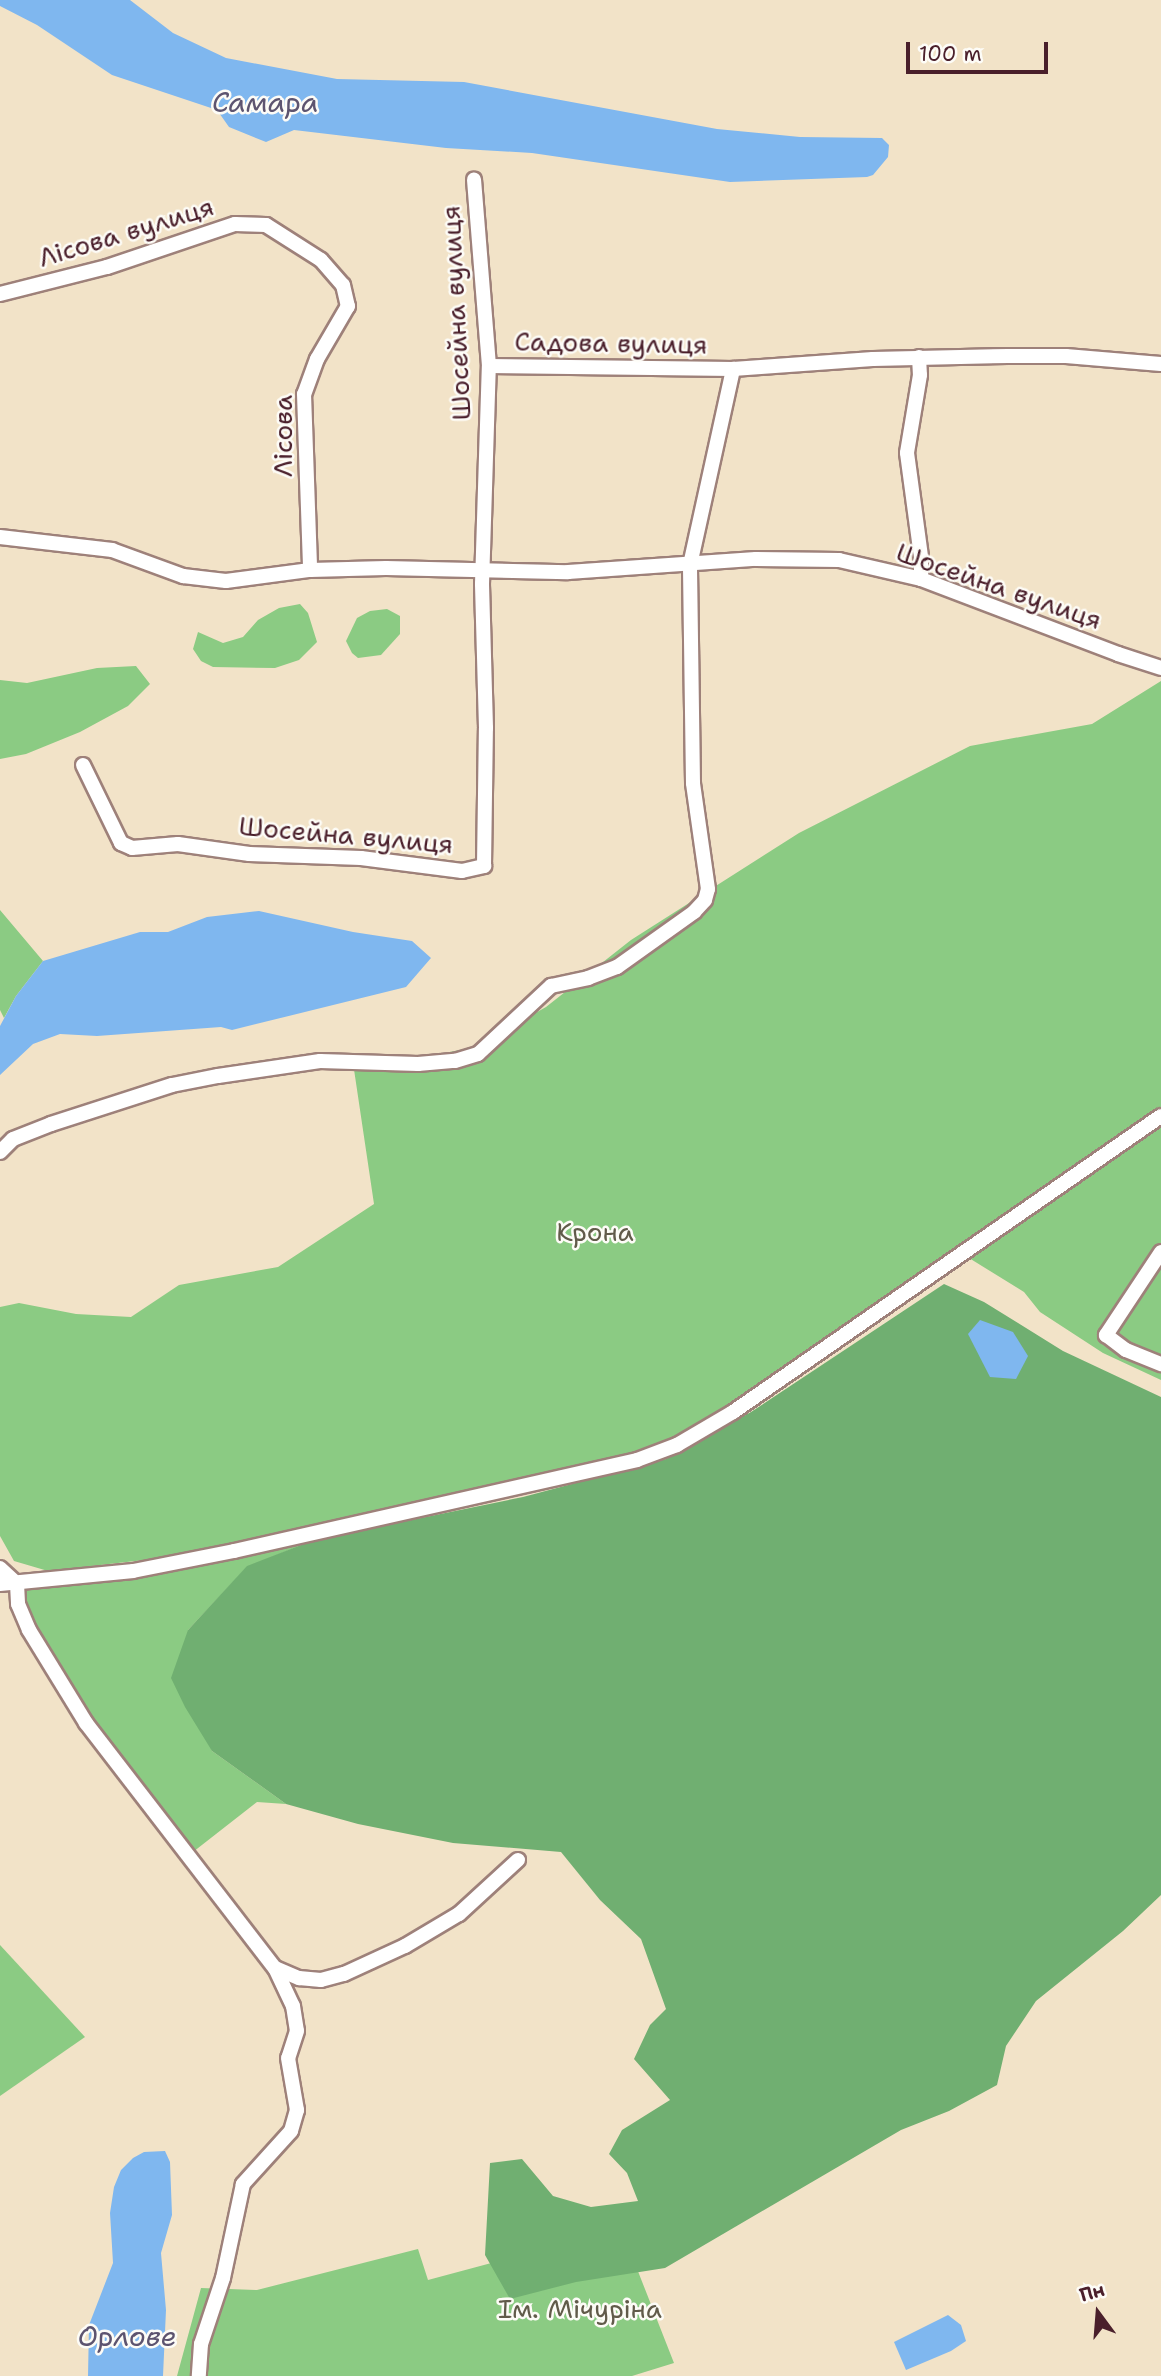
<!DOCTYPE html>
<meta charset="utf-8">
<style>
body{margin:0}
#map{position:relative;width:1161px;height:2376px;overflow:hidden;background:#f2e3c8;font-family:"Shantell Sans",sans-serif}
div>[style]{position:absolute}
.green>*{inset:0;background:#8bcb83}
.forest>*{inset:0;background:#70af71}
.water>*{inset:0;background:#7fb7ef}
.roads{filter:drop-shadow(2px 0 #9e817a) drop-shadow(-2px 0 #9e817a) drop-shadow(0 2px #9e817a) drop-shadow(0 -2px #9e817a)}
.minor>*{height:14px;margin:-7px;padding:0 7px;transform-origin:7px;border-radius:7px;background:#fff}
span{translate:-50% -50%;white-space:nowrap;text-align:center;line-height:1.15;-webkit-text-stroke:5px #fdfcf7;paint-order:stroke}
.street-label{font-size:26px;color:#4a1f2b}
.park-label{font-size:26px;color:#615b4a}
.water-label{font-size:28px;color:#5d5470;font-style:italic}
.north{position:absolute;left:1063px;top:2278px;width:70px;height:70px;-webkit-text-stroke:5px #fdfcf7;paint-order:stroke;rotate:344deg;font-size:19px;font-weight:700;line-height:28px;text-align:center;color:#4a1f2b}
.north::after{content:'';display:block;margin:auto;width:24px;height:32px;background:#4a1f2b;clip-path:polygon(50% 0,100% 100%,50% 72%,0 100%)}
.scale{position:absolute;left:906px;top:42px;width:142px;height:32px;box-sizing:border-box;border:4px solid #4a1f2b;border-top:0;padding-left:9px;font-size:21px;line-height:24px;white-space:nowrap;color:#4a1f2b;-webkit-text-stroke:5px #fdfcf7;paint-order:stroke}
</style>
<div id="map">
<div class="green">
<div style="clip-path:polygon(300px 604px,308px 613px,317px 642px,299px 660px,275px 668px,213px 667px,201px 661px,193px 649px,198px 632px,223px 643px,243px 637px,258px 620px,279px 608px)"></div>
<div style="clip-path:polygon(387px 609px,400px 616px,400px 634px,381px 655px,358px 658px,352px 653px,346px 641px,357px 618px,370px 611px)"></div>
<div style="clip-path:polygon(136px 666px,150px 684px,128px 706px,80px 732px,26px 754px,0 759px,0 680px,27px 683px,97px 668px)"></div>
<div style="clip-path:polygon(1161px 681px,1161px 1108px,909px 1280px,715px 1417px,649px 1451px,179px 1556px,48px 1571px,14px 1561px,0 1536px,0 1307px,19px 1303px,76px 1314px,131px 1317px,179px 1285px,278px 1267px,374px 1204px,352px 1056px,424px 1057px,475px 1047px,546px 1007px,631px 940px,799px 833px,970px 746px,1092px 724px)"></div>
<div style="clip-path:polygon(0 910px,43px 961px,16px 996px,4px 1018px,0 1010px)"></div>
<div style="clip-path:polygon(1161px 1127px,1161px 1380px,1103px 1353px,1040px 1312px,1024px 1292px,969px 1258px)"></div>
<div style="clip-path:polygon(316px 1536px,314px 1540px,247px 1567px,188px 1630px,212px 1751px,286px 1804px,257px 1802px,184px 1859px,13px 1611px,22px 1587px,226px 1555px,223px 1562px)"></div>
<div style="clip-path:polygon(0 1945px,85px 2037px,0 2096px)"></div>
<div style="clip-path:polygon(621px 2228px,674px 2363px,632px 2376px,177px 2376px,201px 2288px,257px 2290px,418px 2249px,428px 2280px)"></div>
</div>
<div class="forest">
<div style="clip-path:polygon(944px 1284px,984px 1302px,1063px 1351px,1161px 1397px,1161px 1895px,1123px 1931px,1036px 2001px,1006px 2046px,997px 2085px,949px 2111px,901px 2130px,665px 2268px,576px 2282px,510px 2299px,485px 2255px,490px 2163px,522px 2159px,553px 2196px,591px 2207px,638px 2201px,627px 2173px,609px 2154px,622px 2130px,670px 2100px,634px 2059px,650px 2025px,666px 2009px,641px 1939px,600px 1900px,561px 1852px,453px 1843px,358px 1824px,286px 1804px,212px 1751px,185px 1707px,171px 1678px,188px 1630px,247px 1566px,314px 1540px,523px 1497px,666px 1459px,751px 1412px)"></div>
</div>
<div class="water">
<div style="clip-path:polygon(0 0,130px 0,173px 33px,226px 58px,337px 79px,464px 82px,717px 129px,800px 137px,882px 138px,889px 145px,888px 157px,873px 175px,867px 177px,730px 182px,532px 153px,446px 148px,294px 130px,266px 142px,229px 127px,217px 110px,112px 75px,37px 25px,0 6px)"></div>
<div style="clip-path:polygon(259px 911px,353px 932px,412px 941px,431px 958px,406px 987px,232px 1030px,221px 1027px,97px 1036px,60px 1034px,33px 1044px,0 1075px,0 1026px,16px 996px,43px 961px,140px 932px,168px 932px,207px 917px)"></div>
<div style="clip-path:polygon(980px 1320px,1013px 1332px,1028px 1356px,1016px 1379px,990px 1377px,968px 1334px)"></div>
<div style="clip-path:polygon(165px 2151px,170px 2162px,172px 2215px,161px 2253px,166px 2310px,163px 2376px,88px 2376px,89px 2325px,113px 2263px,110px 2213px,114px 2187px,121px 2170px,133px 2158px,144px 2152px)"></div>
<div style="clip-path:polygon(948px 2315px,961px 2325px,966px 2341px,951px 2351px,906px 2370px,894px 2342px)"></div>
</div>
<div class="roads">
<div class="minor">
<div style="left:0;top:294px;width:110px;rotate:-14.2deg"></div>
<div style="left:107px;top:267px;width:135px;rotate:-18.6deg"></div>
<div style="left:235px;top:224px;width:31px;rotate:2deg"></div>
<div style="left:266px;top:225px;width:65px;rotate:32.5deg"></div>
<div style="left:321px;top:260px;width:33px;rotate:49deg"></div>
<div style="left:343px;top:285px;width:22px;rotate:77deg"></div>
<div style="left:348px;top:306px;width:61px;rotate:120.3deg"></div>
<div style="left:317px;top:359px;width:37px;rotate:110deg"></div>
<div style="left:304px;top:394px;width:176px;rotate:88deg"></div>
<div style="left:919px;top:357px;width:18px;rotate:87deg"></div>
<div style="left:920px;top:375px;width:79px;rotate:99.5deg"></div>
<div style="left:907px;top:453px;width:105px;rotate:82.3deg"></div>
<div style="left:921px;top:557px;width:22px;rotate:90deg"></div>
<div style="left:489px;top:366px;width:244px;rotate:0.7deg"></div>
<div style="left:733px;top:369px;width:140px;rotate:-4.1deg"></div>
<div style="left:873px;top:359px;width:135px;rotate:-1.3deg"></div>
<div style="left:1008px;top:356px;width:58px"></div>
<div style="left:1066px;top:356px;width:95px;rotate:4.8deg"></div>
<div style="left:0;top:537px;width:113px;rotate:6.6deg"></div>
<div style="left:112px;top:550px;width:76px;rotate:20.1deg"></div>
<div style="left:183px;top:576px;width:43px;rotate:6.6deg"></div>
<div style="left:226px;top:581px;width:85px;rotate:-7.5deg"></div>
<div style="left:310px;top:570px;width:76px;rotate:-1.5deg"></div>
<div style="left:386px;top:568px;width:182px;rotate:1.3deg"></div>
<div style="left:568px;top:572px;width:188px;rotate:-4deg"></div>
<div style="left:756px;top:559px;width:83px;rotate:0.7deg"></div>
<div style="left:839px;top:560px;width:84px;rotate:13deg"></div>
<div style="left:921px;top:579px;width:211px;rotate:20.8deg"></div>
<div style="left:1118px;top:654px;width:45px;rotate:18deg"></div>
<div style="left:83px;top:765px;width:87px;rotate:64deg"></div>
<div style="left:121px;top:843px;width:12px;rotate:24deg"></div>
<div style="left:132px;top:848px;width:46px;rotate:-5deg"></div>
<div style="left:178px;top:844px;width:72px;rotate:8deg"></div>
<div style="left:249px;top:854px;width:112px;rotate:2deg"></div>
<div style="left:361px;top:858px;width:102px;rotate:7.3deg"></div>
<div style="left:462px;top:871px;width:23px;rotate:-13deg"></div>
<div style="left:484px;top:866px;width:138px;rotate:-89.2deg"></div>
<div style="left:486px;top:728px;width:144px;rotate:-91.6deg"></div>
<div style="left:482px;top:584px;width:218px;rotate:-88.2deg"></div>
<div style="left:489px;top:366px;width:187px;rotate:-94.6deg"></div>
<div style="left:0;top:1152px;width:18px;rotate:-45deg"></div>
<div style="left:13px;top:1139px;width:41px;rotate:-21.5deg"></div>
<div style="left:51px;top:1124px;width:127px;rotate:-17.9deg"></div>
<div style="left:172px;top:1085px;width:47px;rotate:-11.1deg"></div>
<div style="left:218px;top:1076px;width:103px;rotate:-8.4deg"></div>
<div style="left:320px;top:1061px;width:98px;rotate:1.8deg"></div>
<div style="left:418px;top:1064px;width:37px;rotate:-5deg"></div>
<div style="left:455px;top:1061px;width:24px;rotate:-17deg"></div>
<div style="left:478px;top:1054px;width:100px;rotate:-43deg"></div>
<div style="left:551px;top:986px;width:38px;rotate:-12deg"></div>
<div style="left:588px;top:978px;width:31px;rotate:-21deg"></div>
<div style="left:617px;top:967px;width:95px;rotate:-35.5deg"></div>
<div style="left:694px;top:912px;width:16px;rotate:-47deg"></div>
<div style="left:705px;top:900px;width:11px;rotate:-75deg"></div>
<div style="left:708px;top:889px;width:107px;rotate:-98.1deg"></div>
<div style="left:693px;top:783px;width:218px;rotate:-90.8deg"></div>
<div style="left:690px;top:565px;width:201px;rotate:-77.6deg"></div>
<div style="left:1161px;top:1252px;width:100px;rotate:123.5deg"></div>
<div style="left:1106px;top:1335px;width:25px;rotate:37deg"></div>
<div style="left:1126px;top:1350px;width:38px;rotate:22deg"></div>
<div style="left:0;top:1568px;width:23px;rotate:43deg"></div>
<div style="left:0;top:1584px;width:134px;rotate:-5.6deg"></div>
<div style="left:133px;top:1571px;width:103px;rotate:-11.2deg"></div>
<div style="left:234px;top:1551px;width:413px;rotate:-12.7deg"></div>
<div style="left:637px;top:1460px;width:43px;rotate:-20.6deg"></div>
<div style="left:677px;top:1445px;width:65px;rotate:-30.5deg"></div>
<div style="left:733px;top:1412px;width:520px;rotate:-34.67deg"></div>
<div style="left:17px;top:1584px;width:20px;rotate:87deg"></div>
<div style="left:18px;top:1604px;width:28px;rotate:67deg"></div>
<div style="left:29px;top:1630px;width:109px;rotate:58.5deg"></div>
<div style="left:86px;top:1723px;width:309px;rotate:52.4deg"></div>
<div style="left:275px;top:1968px;width:42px;rotate:64.7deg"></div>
<div style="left:293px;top:2006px;width:25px;rotate:81deg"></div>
<div style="left:297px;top:2031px;width:28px;rotate:108deg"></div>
<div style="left:288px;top:2058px;width:53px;rotate:80.2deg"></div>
<div style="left:297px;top:2110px;width:22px;rotate:106deg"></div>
<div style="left:291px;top:2131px;width:72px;rotate:132.2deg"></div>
<div style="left:243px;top:2184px;width:96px;rotate:102deg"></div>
<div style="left:223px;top:2278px;width:70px;rotate:108.4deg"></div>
<div style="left:201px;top:2344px;width:32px;rotate:94deg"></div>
<div style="left:275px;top:1968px;width:26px;rotate:23deg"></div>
<div style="left:299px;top:1978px;width:22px;rotate:5deg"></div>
<div style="left:321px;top:1980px;width:24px;rotate:-15deg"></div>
<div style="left:344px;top:1974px;width:67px;rotate:-24.7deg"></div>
<div style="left:405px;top:1946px;width:63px;rotate:-30.7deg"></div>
<div style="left:459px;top:1914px;width:80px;rotate:-42.5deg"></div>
</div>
</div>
<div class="street-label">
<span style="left:126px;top:232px;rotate:-17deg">Лісова вулиця</span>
<span style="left:456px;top:313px;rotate:-93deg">Шосейна вулиця</span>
<span style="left:611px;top:343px;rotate:1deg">Садова вулиця</span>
<span style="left:283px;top:436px;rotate:-90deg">Лісова</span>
<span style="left:999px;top:586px;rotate:19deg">Шосейна вулиця</span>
<span style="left:346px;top:835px;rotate:5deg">Шосейна вулиця</span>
</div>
<div class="park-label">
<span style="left:595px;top:1232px">Крона</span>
<span style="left:580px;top:2309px">Ім. Мічуріна</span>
</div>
<div class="water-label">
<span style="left:265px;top:102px">Самара</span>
<span style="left:127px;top:2336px">Орлове</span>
</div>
<div class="north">Пн</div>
<div class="scale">100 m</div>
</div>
